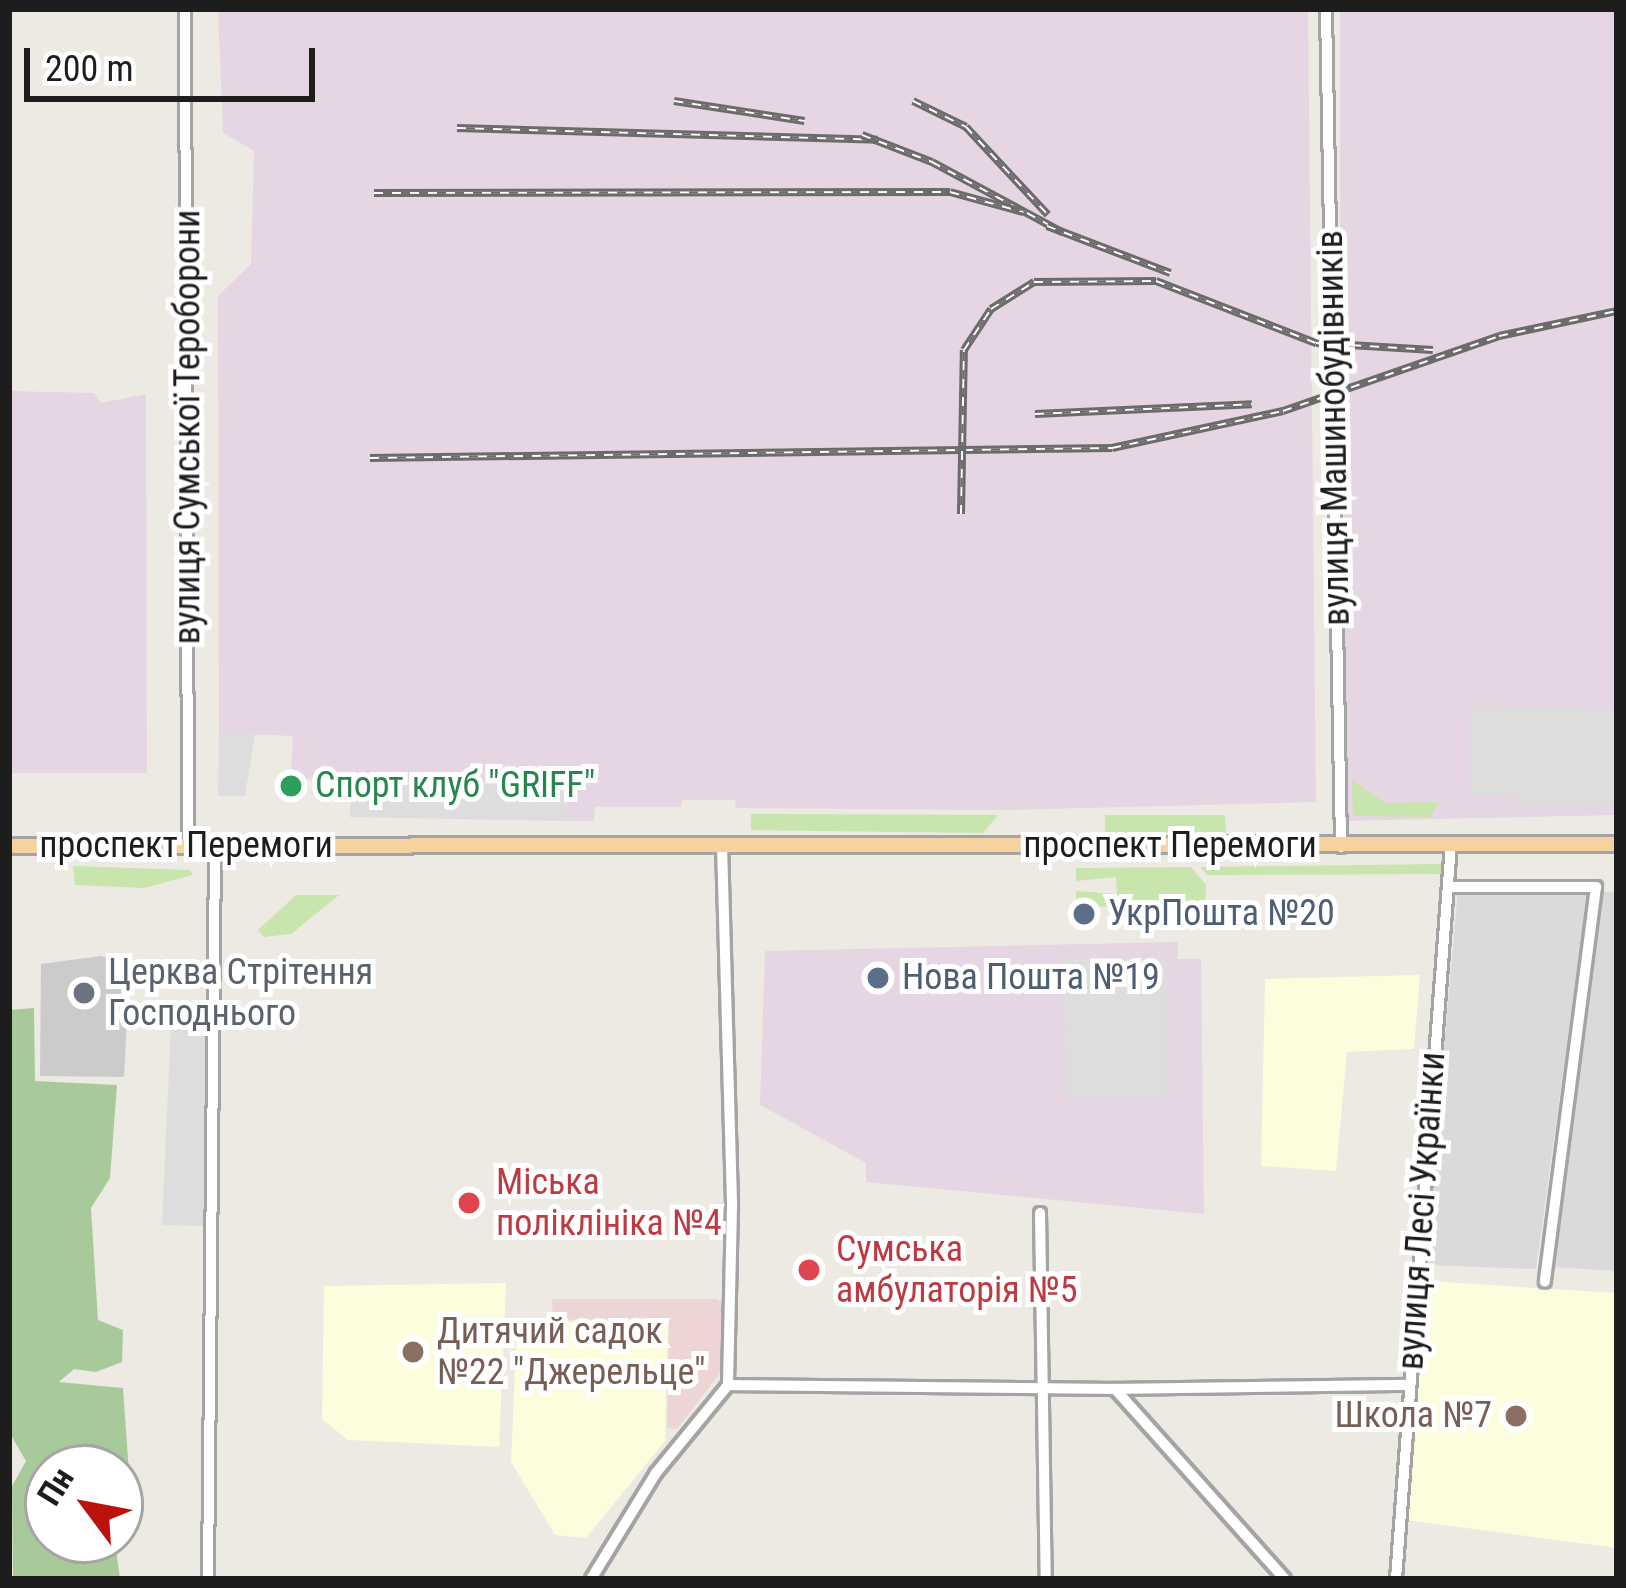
<!DOCTYPE html>
<html>
<head>
<meta charset="utf-8">
<style>
	body { margin:0 }
	#map { position:relative; width:1626px; height:1588px; overflow:hidden; background:#edeae3; font-family:"Roboto Condensed",sans-serif }
	div>[style] { position:absolute }
	[style*='--x'] { left:calc(var(--x)*1px); top:calc(var(--y)*1px); width:calc(var(--w)*1px); rotate:calc(var(--a)*1deg) }
	.residential>* { inset:0; background:#dbdada }
	.commercial>* { inset:0; background:#edd5d3 }
	.industrial>* { inset:0; background:#e6d6e3 }
	.education>* { inset:0; background:#fcfddd }
	.religious>* { inset:0; background:#cbcbcb }
	.grass>* { inset:0; background:#c7e5ac }
	.forest>* { inset:0; background:#a8ca9b }
	.parking>* { inset:0; background:#ddd }
	.roads { filter:drop-shadow(3px 0 #a4a4a4) drop-shadow(-3px 0 #a4a4a4) drop-shadow(0 3px #a4a4a4) drop-shadow(0 -3px #a4a4a4) }
	.minor>* { height:10px; margin:-5px; padding:0 5px; transform-origin:5px; border-radius:5px; background:#fff }
	.major>* { height:14px; margin:-7px; padding:0 7px; transform-origin:7px; border-radius:7px; background:#f5d2a0 }
	.rail>* { height:8px; margin-top:-4px; transform-origin:0; background:repeating-linear-gradient(90deg,#fff 0 9px,#6b6b6b 0 18px); box-sizing:border-box; border-block:3px solid #6b6b6b }
	.dots>* { width:33px; height:33px; translate:-50% -50%; box-sizing:border-box; border:6px solid #fff; border-radius:50% }
	span { translate:-50% -50%; white-space:nowrap; text-align:center; line-height:1.15; -webkit-text-stroke:10px #fff; paint-order:stroke }
	.street-label { font-size:36px; color:#1d1d1d }
	.leisure-label { font-size:36px; color:#27864d }
	.left { translate:0 -50%; text-align:left }
	.service-label { font-size:36px; color:#4e5e75 }
	.worship-label { font-size:36px; color:#5b616d }
	.health-label { font-size:36px; color:#be3a42 }
	.education-label { font-size:36px; color:#785e54 }
	.right { translate:-100% -50%; text-align:right }
	.frame { position:absolute; inset:0; border:12px solid #1d1d1d; pointer-events:none }
	.north { position:absolute; left:24px; top:1444px; width:120px; height:120px; box-sizing:border-box; background:#fff; border:3px solid #a5a5a5; border-radius:50%; rotate:302deg; font-size:33px; font-weight:700; line-height:48px; text-align:center; color:#1d1d1d }
	.north::after { content:''; display:block; margin:auto; width:42px; height:54px; background:#bd110d; clip-path:polygon(50% 0,100% 100%,50% 72%,0 100%) }
	.scale { position:absolute; left:24px; top:48px; width:291px; height:54px; box-sizing:border-box; border:6px solid #1d1d1d; border-top:0; padding-left:15px; font-size:36px; line-height:42px; white-space:nowrap; color:#1d1d1d; -webkit-text-stroke:9px #fff; paint-order:stroke }
</style>
</head>
<body>
<div id="map">
	<div class="residential">
		<i style="clip-path:polygon(1458px 890px,1588px 891px,1536px 1269px,1425px 1265px)"></i>
		<i style="clip-path:polygon(1602px 892px,1617px 892px,1617px 1271px,1552px 1267px)"></i>
	</div>
	<div class="commercial">
		<i style="clip-path:polygon(552px 1299px,717px 1299px,724px 1305px,724px 1368px,677px 1429px,667px 1428px,669px 1319px,553px 1320px)"></i>
	</div>
	<div class="industrial">
		<i style="clip-path:polygon(218px 9px,1308px 9px,1316px 802px,1005px 810px,736px 808px,735px 800px,682px 800px,681px 807px,595px 807px,594px 821px,565px 821px,565px 785px,300px 779px,291px 772px,293px 736px,219px 733px,218px 296px,251px 264px,254px 151px,223px 133px)"></i>
		<i style="clip-path:polygon(1340px 9px,1617px 9px,1617px 815px,1341px 821px)"></i>
		<i style="clip-path:polygon(9px 391px,94px 393px,101px 403px,146px 394px,147px 773px,9px 773px)"></i>
		<i style="clip-path:polygon(1178px 942px,1178px 959px,1201px 959px,1204px 1214px,866px 1182px,866px 1163px,760px 1105px,765px 951px)"></i>
	</div>
	<div class="education">
		<i style="clip-path:polygon(1420px 975px,1414px 1049px,1347px 1052px,1336px 1171px,1261px 1166px,1265px 979px)"></i>
		<i style="clip-path:polygon(1427px 1281px,1617px 1293px,1617px 1548px,1406px 1520px)"></i>
		<i style="clip-path:polygon(506px 1283px,499px 1447px,348px 1440px,322px 1419px,324px 1286px)"></i>
		<i style="clip-path:polygon(668px 1321px,665px 1441px,586px 1538px,555px 1535px,511px 1462px,517px 1322px)"></i>
	</div>
	<div class="religious">
		<i style="clip-path:polygon(101px 956px,130px 965px,124px 1077px,40px 1076px,41px 964px)"></i>
	</div>
	<div class="grass">
		<i style="clip-path:polygon(1352px 780px,1386px 803px,1439px 802px,1430px 817px,1353px 816px)"></i>
		<i style="clip-path:polygon(751px 814px,998px 815px,983px 833px,751px 830px)"></i>
		<i style="clip-path:polygon(1105px 815px,1225px 815px,1226px 832px,1105px 833px)"></i>
		<i style="clip-path:polygon(1441px 864px,1441px 874px,1207px 875px,1200px 867px)"></i>
		<i style="clip-path:polygon(73px 866px,190px 870px,193px 875px,144px 888px,75px 885px)"></i>
		<i style="clip-path:polygon(1191px 867px,1206px 885px,1205px 905px,1076px 907px,1076px 891px,1117px 894px,1116px 877px,1076px 881px,1076px 868px)"></i>
		<i style="clip-path:polygon(296px 895px,339px 895px,291px 934px,264px 937px,258px 930px)"></i>
	</div>
	<div class="forest">
		<i style="clip-path:polygon(34px 1008px,35px 1081px,117px 1085px,110px 1178px,91px 1208px,98px 1320px,123px 1330px,122px 1362px,96px 1372px,74px 1369px,59px 1382px,123px 1388px,131px 1501px,120px 1502px,120px 1468px,48px 1468px,48px 1540px,115px 1540px,120px 1579px,13px 1579px,12px 1486px,26px 1461px,9px 1432px,9px 1010px)"></i>
	</div>
	<div class="parking">
		<i style="clip-path:polygon(1469px 706px,1617px 709px,1617px 806px,1514px 804px,1513px 795px,1470px 795px)"></i>
		<i style="clip-path:polygon(219px 733px,255px 734px,245px 796px,218px 796px)"></i>
		<i style="clip-path:polygon(351px 782px,566px 785px,565px 821px,350px 817px)"></i>
		<i style="clip-path:polygon(1166px 957px,1167px 1097px,1065px 1098px,1063px 959px)"></i>
		<i style="clip-path:polygon(184px 1010px,209px 1010px,203px 1226px,162px 1225px,171px 1024px,184px 1024px)"></i>
	</div>
	<div class="roads">
		<div class="minor">
			<i style="--x:185;--y:9;--w:836;--a:89.79"></i>
			<i style="--x:1326;--y:9;--w:838;--a:88.97"></i>
			<i style="--x:722;--y:845;--w:362;--a:88.4"></i>
			<i style="--x:732;--y:1207;--w:178;--a:91.3"></i>
			<i style="--x:1448;--y:887;--w:148;--a:0"></i>
			<i style="--x:1596;--y:887;--w:398;--a:97.4"></i>
			<i style="--x:1040;--y:1213;--w:366;--a:89.1"></i>
			<i style="--x:1115;--y:1389;--w:294;--a:-0.8"></i>
			<i style="--x:208;--y:1579;--w:734;--a:-89.45"></i>
			<i style="--x:591;--y:1579;--w:124;--a:-58.5"></i>
			<i style="--x:656;--y:1473;--w:114;--a:-50.7"></i>
			<i style="--x:728;--y:1385;--w:387;--a:0.6"></i>
			<i style="--x:1115;--y:1389;--w:255;--a:48.2"></i>
			<i style="--x:1396;--y:1579;--w:737;--a:-85.72"></i>
		</div>
		<div class="major">
			<i style="--x:9;--y:846;--w:1608;--a:-0.07"></i>
		</div>
	</div>
	<div class="rail">
		<i style="--x:674;--y:101;--w:132;--a:8.7"></i>
		<i style="--x:913;--y:101;--w:59;--a:26.1"></i>
		<i style="--x:966;--y:127;--w:120;--a:47"></i>
		<i style="--x:457;--y:128;--w:421;--a:1.6"></i>
		<i style="--x:862;--y:135;--w:75;--a:21.1"></i>
		<i style="--x:932;--y:162;--w:148;--a:28.3"></i>
		<i style="--x:374;--y:193;--w:576;--a:-0.1"></i>
		<i style="--x:950;--y:192;--w:76;--a:15.3"></i>
		<i style="--x:1047;--y:226;--w:132;--a:20.9"></i>
		<i style="--x:1035;--y:414;--w:217;--a:-2.6"></i>
		<i style="--x:370;--y:458;--w:742;--a:-0.77"></i>
		<i style="--x:1112;--y:448;--w:175;--a:-12.2"></i>
		<i style="--x:1283;--y:411;--w:229;--a:-19.1"></i>
		<i style="--x:1499;--y:336;--w:121;--a:-12"></i>
		<i style="--x:961;--y:514;--w:164;--a:-89"></i>
		<i style="--x:964;--y:350;--w:49;--a:-56.6"></i>
		<i style="--x:991;--y:309;--w:51;--a:-32.1"></i>
		<i style="--x:1034;--y:282;--w:122;--a:-0.5"></i>
		<i style="--x:1156;--y:281;--w:172;--a:21.2"></i>
		<i style="--x:1316;--y:343;--w:117;--a:3.4"></i>
	</div>
	<div class="dots">
		<i style="left:291px;top:786px;background:#2e9e5b"></i>
		<i style="left:1084px;top:914px;background:#5c6f8a"></i>
		<i style="left:878px;top:978px;background:#5c6f8a"></i>
		<i style="left:84px;top:993px;background:#6b7280"></i>
		<i style="left:469px;top:1203px;background:#e0444e"></i>
		<i style="left:809px;top:1270px;background:#e0444e"></i>
		<i style="left:413px;top:1352px;background:#8d6e63"></i>
		<i style="left:1516px;top:1416px;background:#8d6e63"></i>
	</div>
	<div class="street-label">
		<span style="left:188px;top:427px;rotate:-90deg">вулиця Сумської Тероборони</span>
		<span style="left:1334px;top:428px;rotate:-91deg">вулиця Машинобудівників</span>
		<span style="left:186px;top:846px">проспект Перемоги</span>
		<span style="left:1170px;top:846px">проспект Перемоги</span>
		<span style="left:1422px;top:1211px;rotate:-86deg">вулиця Лесі Українки</span>
	</div>
	<div class="leisure-label">
		<span class="left" style="left:315px;top:786px">Спорт клуб "GRIFF"</span>
	</div>
	<div class="service-label">
		<span class="left" style="left:1108px;top:914px">УкрПошта №20</span>
		<span class="left" style="left:902px;top:978px">Нова Пошта №19</span>
	</div>
	<div class="worship-label">
		<span class="left" style="left:108px;top:993px">Церква Стрітення<br>Господнього</span>
	</div>
	<div class="health-label">
		<span class="left" style="left:496px;top:1203px">Міська<br>поліклініка №4</span>
		<span class="left" style="left:836px;top:1270px">Сумська<br>амбулаторія №5</span>
	</div>
	<div class="education-label">
		<span class="left" style="left:437px;top:1352px">Дитячий садок<br>№22 "Джерельце"</span>
		<span class="right" style="left:1492px;top:1416px">Школа №7</span>
	</div>
	<div class="frame"></div>
	<div class="north">Пн</div>
	<div class="scale">200 m</div>
</div>
</body>
</html>
